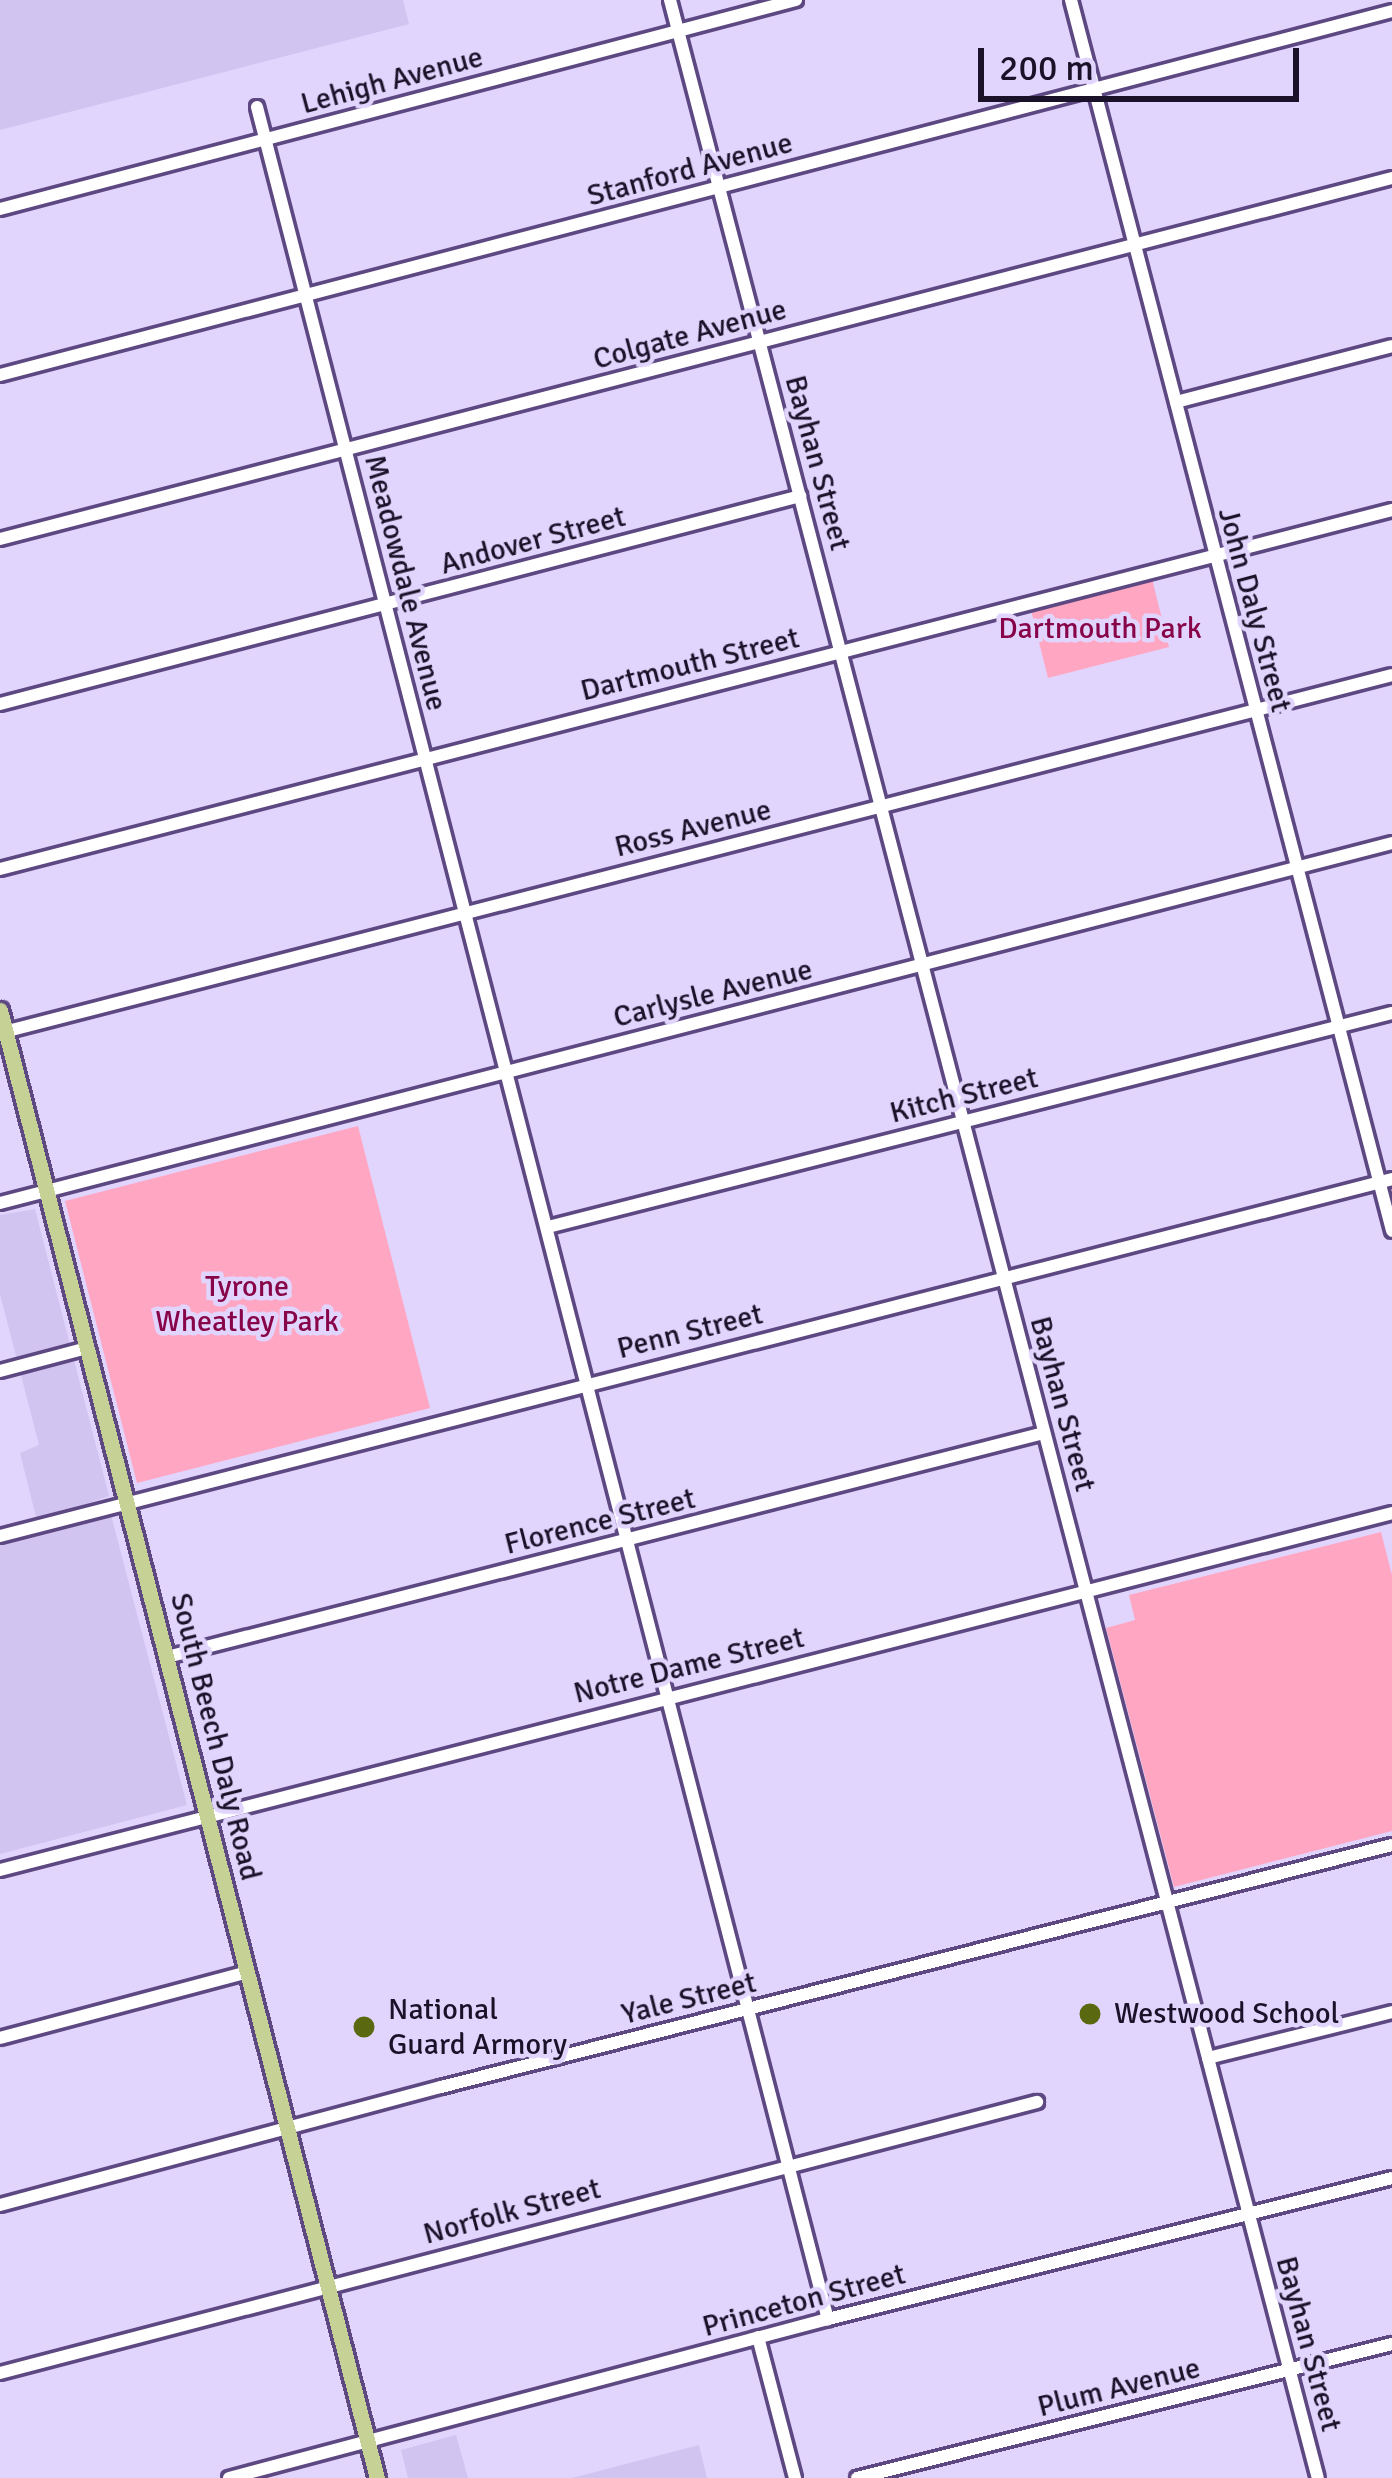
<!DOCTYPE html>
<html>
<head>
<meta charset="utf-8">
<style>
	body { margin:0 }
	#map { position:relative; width:1392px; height:2478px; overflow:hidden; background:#e1d5fe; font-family:Signika,sans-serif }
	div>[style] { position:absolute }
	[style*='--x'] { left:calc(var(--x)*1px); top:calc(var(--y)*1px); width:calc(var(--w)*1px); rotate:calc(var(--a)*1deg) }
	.built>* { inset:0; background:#d1c4f0 }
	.green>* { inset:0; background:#ffa6c3 }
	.roads { filter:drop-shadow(3px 0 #5d4882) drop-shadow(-3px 0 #5d4882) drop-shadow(0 3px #5d4882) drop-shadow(0 -3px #5d4882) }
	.minor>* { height:12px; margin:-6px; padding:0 6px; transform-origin:6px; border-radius:6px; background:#fff }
	.major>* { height:15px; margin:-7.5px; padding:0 7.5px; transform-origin:7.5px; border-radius:7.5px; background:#c5d195 }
	.dots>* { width:33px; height:33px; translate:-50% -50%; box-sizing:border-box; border:6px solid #e1d5fe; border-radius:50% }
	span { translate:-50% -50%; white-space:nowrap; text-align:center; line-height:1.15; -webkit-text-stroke:9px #e1d5fe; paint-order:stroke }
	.street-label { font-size:30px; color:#1a1229 }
	.park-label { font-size:30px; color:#880448 }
	.poi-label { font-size:30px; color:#1a1229 }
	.left { translate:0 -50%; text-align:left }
	.scale { position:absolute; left:978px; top:48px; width:321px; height:54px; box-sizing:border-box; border:6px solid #1a1229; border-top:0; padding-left:15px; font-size:36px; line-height:42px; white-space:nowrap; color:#1a1229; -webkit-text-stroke:9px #e1d5fe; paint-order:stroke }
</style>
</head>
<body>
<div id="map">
	<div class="built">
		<i style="clip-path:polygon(0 0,403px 0,409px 24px,0 130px)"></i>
		<i style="clip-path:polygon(35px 1209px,109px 1496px,37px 1521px,20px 1453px,39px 1445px,0 1294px,0 1215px)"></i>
		<i style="clip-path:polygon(111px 1515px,187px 1805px,0 1854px,0 1544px)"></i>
		<i style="clip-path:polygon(456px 2435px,468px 2478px,408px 2478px,401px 2450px)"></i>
		<i style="clip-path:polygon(699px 2445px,707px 2478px,572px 2478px)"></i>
	</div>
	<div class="green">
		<i style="clip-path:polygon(1152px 579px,1169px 647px,1048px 678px,1031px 610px)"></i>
		<i style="clip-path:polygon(358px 1126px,430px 1408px,137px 1483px,65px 1201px)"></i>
		<i style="clip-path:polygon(1381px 1532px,1392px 1575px,1392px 1831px,1174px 1887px,1106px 1628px,1135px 1620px,1129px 1595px)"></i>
	</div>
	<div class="roads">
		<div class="minor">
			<i style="--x:670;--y:0;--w:2561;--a:75.35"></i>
			<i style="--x:1071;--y:0;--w:1272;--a:75.38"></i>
			<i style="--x:257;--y:107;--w:2285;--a:75.53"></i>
			<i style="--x:0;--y:209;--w:823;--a:-14.71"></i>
			<i style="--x:0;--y:375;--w:1439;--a:-14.65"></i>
			<i style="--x:1176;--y:402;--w:223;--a:-14.5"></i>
			<i style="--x:0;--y:539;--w:1438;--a:-14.54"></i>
			<i style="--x:0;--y:704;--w:827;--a:-14.57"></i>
			<i style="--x:0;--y:869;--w:1438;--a:-14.46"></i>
			<i style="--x:0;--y:1033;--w:1437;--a:-14.42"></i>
			<i style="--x:0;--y:1203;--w:1438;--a:-14.5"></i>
			<i style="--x:548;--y:1227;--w:871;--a:-14.23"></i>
			<i style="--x:0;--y:1371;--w:90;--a:-14.8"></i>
			<i style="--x:0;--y:1536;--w:1437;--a:-14.38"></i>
			<i style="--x:167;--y:1657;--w:905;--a:-14.33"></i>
			<i style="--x:0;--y:1870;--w:1437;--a:-14.38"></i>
			<i style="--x:0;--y:2038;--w:257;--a:-14.9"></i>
			<i style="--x:1208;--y:2058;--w:190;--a:-14"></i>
			<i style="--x:0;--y:2205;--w:457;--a:-15"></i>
			<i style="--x:441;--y:2087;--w:981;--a:-14.28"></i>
			<i style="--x:758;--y:2337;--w:146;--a:75.3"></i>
			<i style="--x:0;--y:2373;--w:1072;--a:-14.65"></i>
			<i style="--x:229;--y:2478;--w:620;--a:-14.87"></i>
			<i style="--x:828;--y:2319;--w:581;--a:-14.04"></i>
			<i style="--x:857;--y:2478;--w:552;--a:-14.06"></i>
		</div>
		<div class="major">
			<i style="--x:0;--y:1010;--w:1516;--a:75.6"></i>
		</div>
	</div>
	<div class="dots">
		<i style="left:1090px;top:2014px;background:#5a6810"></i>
		<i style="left:364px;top:2027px;background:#5a6810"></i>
	</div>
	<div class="street-label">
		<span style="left:392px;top:81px;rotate:-15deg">Lehigh Avenue</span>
		<span style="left:690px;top:170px;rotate:-15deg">Stanford Avenue</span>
		<span style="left:690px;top:335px;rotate:-15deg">Colgate Avenue</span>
		<span style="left:817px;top:463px;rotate:75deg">Bayhan Street</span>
		<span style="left:533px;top:541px;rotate:-15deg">Andover Street</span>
		<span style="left:405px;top:583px;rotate:76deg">Meadowdale Avenue</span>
		<span style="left:1254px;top:610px;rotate:75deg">John Daly Street</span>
		<span style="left:690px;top:665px;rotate:-14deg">Dartmouth Street</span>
		<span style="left:693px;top:829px;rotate:-14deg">Ross Avenue</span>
		<span style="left:713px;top:994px;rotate:-14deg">Carlysle Avenue</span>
		<span style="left:964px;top:1096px;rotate:-14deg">Kitch Street</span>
		<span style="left:690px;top:1332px;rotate:-14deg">Penn Street</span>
		<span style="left:1062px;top:1404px;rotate:75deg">Bayhan Street</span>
		<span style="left:600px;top:1522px;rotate:-14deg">Florence Street</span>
		<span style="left:689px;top:1666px;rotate:-14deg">Notre Dame Street</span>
		<span style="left:215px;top:1737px;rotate:76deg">South Beech Daly Road</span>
		<span style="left:689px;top:1999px;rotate:-14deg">Yale Street</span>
		<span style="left:512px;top:2212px;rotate:-15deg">Norfolk Street</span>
		<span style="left:804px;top:2301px;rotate:-15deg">Princeton Street</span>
		<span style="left:1308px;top:2344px;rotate:75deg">Bayhan Street</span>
		<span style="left:1119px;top:2388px;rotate:-14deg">Plum Avenue</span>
	</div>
	<div class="park-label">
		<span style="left:1100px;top:629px">Dartmouth Park</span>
		<span style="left:247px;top:1304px">Tyrone<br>Wheatley Park</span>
	</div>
	<div class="poi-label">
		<span class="left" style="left:388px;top:2027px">National<br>Guard Armory</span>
		<span class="left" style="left:1114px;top:2014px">Westwood School</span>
	</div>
	<div class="scale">200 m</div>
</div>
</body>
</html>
